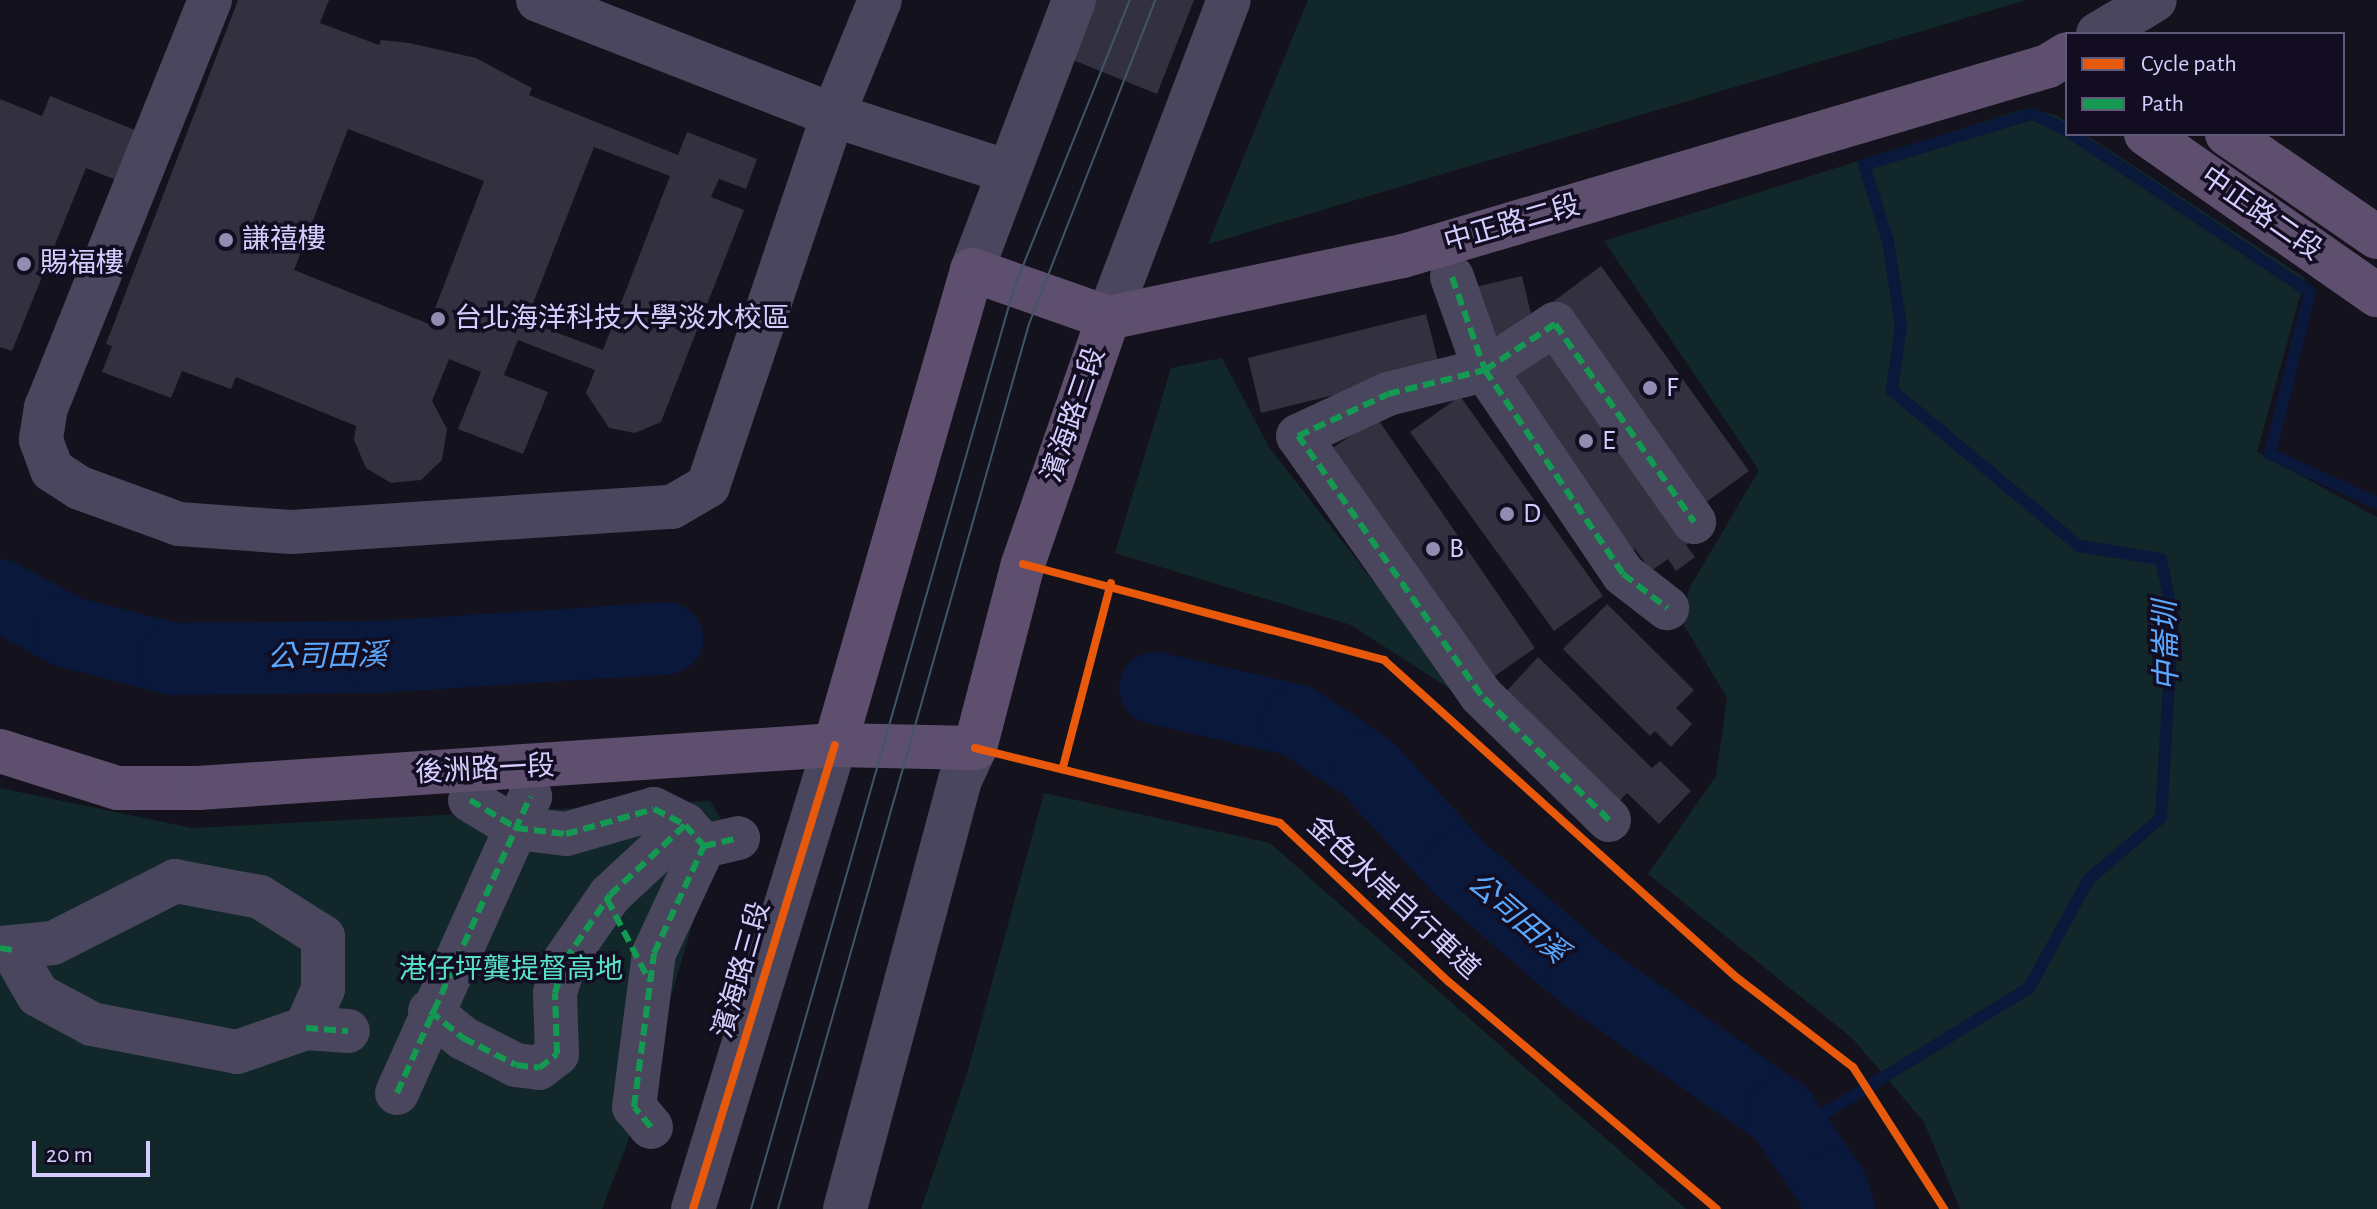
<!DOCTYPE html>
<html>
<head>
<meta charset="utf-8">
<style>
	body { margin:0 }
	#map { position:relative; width:2377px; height:1209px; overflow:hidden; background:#14121d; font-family:"Alegreya Sans","Noto Sans TC",sans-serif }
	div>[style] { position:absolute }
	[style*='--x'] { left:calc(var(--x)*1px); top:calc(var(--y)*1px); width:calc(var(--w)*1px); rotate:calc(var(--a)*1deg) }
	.green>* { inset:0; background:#112729 }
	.stream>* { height:12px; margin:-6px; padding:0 6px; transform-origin:6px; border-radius:6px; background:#0a183c }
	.river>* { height:72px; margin:-36px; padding:0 36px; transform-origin:36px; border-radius:36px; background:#0a183c }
	.building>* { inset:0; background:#33303f }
	.minor>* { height:44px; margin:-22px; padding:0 22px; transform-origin:22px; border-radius:22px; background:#49465e }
	.major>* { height:44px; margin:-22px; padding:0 22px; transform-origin:22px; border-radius:22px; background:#5e4f6f }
	.tram>* { height:2px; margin:-1px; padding:0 1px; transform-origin:1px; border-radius:1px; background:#425468 }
	.quiet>* { height:6px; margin-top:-3px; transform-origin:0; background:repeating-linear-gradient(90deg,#139951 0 12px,transparent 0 18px) }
	.cycleway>* { height:8px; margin:-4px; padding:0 4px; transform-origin:4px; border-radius:4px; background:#e8590c }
	.dots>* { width:22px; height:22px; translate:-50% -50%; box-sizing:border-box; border:4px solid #120d21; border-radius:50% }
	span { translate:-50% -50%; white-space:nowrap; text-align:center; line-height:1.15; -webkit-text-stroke:7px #120d21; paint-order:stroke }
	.street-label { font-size:28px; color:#d6cdff }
	.poi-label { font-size:28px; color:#d6cdff }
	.left { translate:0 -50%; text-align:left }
	.park-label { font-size:28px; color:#58e0c7 }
	.water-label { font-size:30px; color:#5ba8ff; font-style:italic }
	.legend { position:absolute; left:2065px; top:32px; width:280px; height:104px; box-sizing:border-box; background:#120d21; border:2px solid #605a7a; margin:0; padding:10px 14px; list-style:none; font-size:24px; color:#d6cdff }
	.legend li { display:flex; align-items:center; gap:16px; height:40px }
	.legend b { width:40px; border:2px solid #605a7a }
	.scale { position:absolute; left:32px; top:1141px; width:118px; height:36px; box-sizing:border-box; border:4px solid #d6cdff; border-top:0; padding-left:10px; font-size:24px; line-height:28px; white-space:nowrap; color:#d6cdff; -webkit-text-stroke:6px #120d21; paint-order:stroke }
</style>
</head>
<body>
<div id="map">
	<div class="green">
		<i style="clip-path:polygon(1308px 0,2026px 0,1208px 244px)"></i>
		<i style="clip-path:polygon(2024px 109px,2056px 115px,2067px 122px,2067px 134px,2085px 134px,2305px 278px,2257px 452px,2377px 517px,2377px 1209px,1960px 1209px,1924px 1122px,1852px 1038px,1648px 874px,1716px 776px,1727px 698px,1681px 620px,1690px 587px,1759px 470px,1604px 241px)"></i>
		<i style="clip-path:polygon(1222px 358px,1269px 447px,1464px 698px,1351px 625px,1115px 553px,1171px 368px)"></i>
		<i style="clip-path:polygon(0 788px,192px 828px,710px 801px,723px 822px,626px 1147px,602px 1209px,0 1209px)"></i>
		<i style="clip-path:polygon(1044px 793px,1270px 843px,1686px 1209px,921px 1209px,968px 1070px)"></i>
	</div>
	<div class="stream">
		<i style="--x:2072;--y:134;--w:286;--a:33.6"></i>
		<i style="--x:2310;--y:292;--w:167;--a:103.9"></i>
		<i style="--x:2270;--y:454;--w:118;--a:24.6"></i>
		<i style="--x:1794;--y:1132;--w:276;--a:-31.5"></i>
		<i style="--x:2029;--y:988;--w:124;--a:-61.2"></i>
		<i style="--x:2089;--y:879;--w:94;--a:-40.3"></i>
		<i style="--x:2161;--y:818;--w:201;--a:-86.6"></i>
		<i style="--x:2173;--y:617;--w:59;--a:-101.7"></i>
		<i style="--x:2161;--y:559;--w:83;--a:-171"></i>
		<i style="--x:2079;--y:546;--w:244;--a:-140.2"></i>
		<i style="--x:1892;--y:390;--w:65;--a:-82"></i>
		<i style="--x:1901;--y:326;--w:86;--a:-98.7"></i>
		<i style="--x:1888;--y:241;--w:80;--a:-107.5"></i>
		<i style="--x:1864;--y:165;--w:176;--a:-16.9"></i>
		<i style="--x:2032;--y:114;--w:38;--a:25"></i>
	</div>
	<div class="river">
		<i style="--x:0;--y:595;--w:77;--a:28.6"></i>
		<i style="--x:68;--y:632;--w:108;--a:14.4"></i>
		<i style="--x:173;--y:659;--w:204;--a:-0.6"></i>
		<i style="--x:377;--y:657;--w:291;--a:-3.7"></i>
		<i style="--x:1155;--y:688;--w:147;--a:13"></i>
		<i style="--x:1298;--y:721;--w:84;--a:33.9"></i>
		<i style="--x:1368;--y:768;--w:134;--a:47.7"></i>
		<i style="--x:1458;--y:867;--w:165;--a:40.8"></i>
		<i style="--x:1583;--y:975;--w:241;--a:34.9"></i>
		<i style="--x:1781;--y:1113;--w:90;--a:55.4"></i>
		<i style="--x:1832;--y:1187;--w:23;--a:72"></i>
	</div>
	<div class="building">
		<i style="clip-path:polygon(evenodd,238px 0,329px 0,320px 23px,379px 45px,381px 40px,409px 43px,476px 58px,532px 88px,529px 95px,678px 155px,687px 132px,757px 159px,746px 189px,719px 179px,711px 197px,744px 210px,661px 422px,635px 433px,609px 428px,586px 393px,595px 370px,518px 340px,504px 375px,548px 392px,523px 454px,458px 429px,481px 372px,449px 359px,432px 401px,447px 429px,442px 460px,421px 480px,391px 483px,366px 468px,354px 440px,356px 426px,236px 377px,231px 389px,182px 371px,171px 398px,102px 372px,112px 346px,106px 344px,238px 0,348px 129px,484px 181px,429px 324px,294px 270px,348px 129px,238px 0,594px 147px,670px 176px,603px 350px,526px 321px,594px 147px)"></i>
		<i style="clip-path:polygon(1091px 0,1194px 0,1157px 94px,1068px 58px)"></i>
		<i style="clip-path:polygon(50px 96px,140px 132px,121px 182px,86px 168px,12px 351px,0 347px,0 99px,42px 116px)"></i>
		<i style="clip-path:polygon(1601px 266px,1749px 471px,1698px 508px,1550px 304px)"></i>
		<i style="clip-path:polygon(1522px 276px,1534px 327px,1484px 340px,1471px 288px)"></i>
		<i style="clip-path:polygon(1426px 314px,1440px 369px,1261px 413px,1248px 358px)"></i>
		<i style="clip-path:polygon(1550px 335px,1695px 539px,1686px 545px,1695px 557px,1676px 571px,1668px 559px,1651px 571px,1635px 549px,1628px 554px,1499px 371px)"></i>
		<i style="clip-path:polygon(1460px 396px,1603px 596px,1554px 631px,1410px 432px)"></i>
		<i style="clip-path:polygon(1377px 418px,1535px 648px,1489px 680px,1331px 449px)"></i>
		<i style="clip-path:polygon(1607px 604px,1694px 690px,1676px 708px,1692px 724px,1671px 747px,1655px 731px,1650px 736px,1563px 649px)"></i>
		<i style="clip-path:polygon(1538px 657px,1652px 768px,1660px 761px,1691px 791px,1659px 824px,1627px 793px,1616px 805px,1503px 695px)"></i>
	</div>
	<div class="minor">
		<i style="--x:210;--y:0;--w:439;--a:111.9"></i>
		<i style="--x:46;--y:407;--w:33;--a:99"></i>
		<i style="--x:41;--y:440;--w:32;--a:70"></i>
		<i style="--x:52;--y:470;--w:33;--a:33"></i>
		<i style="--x:80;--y:488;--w:105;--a:20"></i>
		<i style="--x:179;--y:524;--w:112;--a:4.1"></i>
		<i style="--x:291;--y:532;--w:382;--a:-3.8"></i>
		<i style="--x:672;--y:507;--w:42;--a:-30.3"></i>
		<i style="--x:708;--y:486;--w:391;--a:-71.4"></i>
		<i style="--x:833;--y:115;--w:124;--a:-67.8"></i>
		<i style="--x:538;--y:0;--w:317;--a:21.3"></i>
		<i style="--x:833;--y:115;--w:184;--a:18"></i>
		<i style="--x:2098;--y:34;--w:66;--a:-30.8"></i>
		<i style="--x:972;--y:270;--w:289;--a:-69.3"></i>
		<i style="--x:1452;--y:277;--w:99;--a:70.5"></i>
		<i style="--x:1485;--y:370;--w:246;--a:55.9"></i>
		<i style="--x:1623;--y:574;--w:56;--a:37.7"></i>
		<i style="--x:1108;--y:318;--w:340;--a:-69.2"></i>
		<i style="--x:470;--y:800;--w:54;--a:31.3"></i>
		<i style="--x:516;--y:828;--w:50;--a:6.8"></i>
		<i style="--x:566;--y:834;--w:91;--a:-15.9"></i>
		<i style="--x:654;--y:809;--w:35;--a:27"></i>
		<i style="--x:1609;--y:820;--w:179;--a:-135.7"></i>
		<i style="--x:1481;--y:695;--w:317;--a:-125.2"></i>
		<i style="--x:1298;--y:436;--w:99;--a:-25"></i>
		<i style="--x:1388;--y:394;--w:100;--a:-13.9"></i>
		<i style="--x:1485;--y:370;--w:84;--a:-33.3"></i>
		<i style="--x:1555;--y:324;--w:242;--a:54.9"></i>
		<i style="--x:0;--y:948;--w:53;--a:-5.4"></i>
		<i style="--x:53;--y:943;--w:137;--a:-26.9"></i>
		<i style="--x:175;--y:881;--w:86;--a:10.7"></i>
		<i style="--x:260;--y:897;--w:75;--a:32.4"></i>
		<i style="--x:323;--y:937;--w:52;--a:90"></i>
		<i style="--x:323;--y:989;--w:43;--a:113.6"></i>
		<i style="--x:306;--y:1028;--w:73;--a:160.8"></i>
		<i style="--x:237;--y:1052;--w:148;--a:-169.1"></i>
		<i style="--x:92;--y:1024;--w:61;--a:-151.8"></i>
		<i style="--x:38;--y:995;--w:52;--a:-120"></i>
		<i style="--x:430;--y:1011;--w:43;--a:39.3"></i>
		<i style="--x:463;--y:1038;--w:59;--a:27"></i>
		<i style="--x:516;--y:1065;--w:23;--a:7"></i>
		<i style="--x:539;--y:1068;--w:23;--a:-38"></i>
		<i style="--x:557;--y:1054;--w:61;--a:-91.9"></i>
		<i style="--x:555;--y:993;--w:34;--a:-73"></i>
		<i style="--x:565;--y:960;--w:79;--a:-55.3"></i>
		<i style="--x:610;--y:895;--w:103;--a:-43"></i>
		<i style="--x:685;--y:825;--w:28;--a:48"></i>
		<i style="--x:704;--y:846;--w:35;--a:-13"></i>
		<i style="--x:306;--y:1028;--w:42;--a:4.1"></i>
		<i style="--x:397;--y:1093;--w:325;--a:-65.8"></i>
		<i style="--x:651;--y:1127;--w:26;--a:-130"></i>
		<i style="--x:634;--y:1107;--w:155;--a:-82.6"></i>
		<i style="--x:654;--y:953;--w:118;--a:-65"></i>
		<i style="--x:693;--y:1209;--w:485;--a:-73"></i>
		<i style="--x:845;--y:1209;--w:444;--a:-75"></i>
		<i style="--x:960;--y:780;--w:35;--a:-65"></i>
	</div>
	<div class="major">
		<i style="--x:2146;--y:134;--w:282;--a:34.9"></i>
		<i style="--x:2227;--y:134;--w:182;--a:34.5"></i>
		<i style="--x:835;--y:745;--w:494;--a:-73.9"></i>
		<i style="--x:972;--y:270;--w:144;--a:19.4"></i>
		<i style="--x:1108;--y:318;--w:301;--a:-11.9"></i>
		<i style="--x:1403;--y:256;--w:672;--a:-16.41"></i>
		<i style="--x:2048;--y:66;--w:22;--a:-32"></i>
		<i style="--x:0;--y:751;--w:123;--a:17.5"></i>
		<i style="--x:117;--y:788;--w:81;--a:0"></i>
		<i style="--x:198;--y:788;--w:638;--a:-3.86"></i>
		<i style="--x:835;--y:745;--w:140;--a:1.2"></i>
		<i style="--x:975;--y:748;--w:190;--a:-75.4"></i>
		<i style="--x:1023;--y:564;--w:260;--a:-70.9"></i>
	</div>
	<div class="tram">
		<i style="--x:751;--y:1209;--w:958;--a:-74.06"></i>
		<i style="--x:1014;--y:288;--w:310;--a:-68.1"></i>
		<i style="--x:778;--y:1209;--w:920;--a:-74.17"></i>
		<i style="--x:1029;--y:324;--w:348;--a:-68.7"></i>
	</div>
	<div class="quiet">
		<i style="--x:1452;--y:277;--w:99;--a:70.5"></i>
		<i style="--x:1485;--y:370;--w:246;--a:55.9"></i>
		<i style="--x:1623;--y:574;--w:56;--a:37.7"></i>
		<i style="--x:470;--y:800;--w:54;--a:31.3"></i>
		<i style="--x:516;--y:828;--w:50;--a:6.8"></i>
		<i style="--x:566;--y:834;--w:91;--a:-15.9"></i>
		<i style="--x:654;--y:809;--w:35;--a:27"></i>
		<i style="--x:1609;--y:820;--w:179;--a:-135.7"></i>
		<i style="--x:1481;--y:695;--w:317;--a:-125.2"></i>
		<i style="--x:1298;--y:436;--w:99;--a:-25"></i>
		<i style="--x:1388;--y:394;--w:100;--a:-13.9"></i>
		<i style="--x:1485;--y:370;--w:84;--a:-33.3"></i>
		<i style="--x:1555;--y:324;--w:242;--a:54.9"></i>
		<i style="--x:607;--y:899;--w:91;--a:62.6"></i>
		<i style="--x:0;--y:948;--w:12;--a:9"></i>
		<i style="--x:430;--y:1011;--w:43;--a:39.3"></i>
		<i style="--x:463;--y:1038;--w:59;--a:27"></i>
		<i style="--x:516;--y:1065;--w:23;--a:7"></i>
		<i style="--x:539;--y:1068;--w:23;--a:-38"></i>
		<i style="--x:557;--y:1054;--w:61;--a:-91.9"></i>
		<i style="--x:555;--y:993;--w:34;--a:-73"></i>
		<i style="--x:565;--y:960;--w:79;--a:-55.3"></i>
		<i style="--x:610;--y:895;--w:103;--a:-43"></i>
		<i style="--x:685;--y:825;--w:28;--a:48"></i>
		<i style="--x:704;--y:846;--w:35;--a:-13"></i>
		<i style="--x:306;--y:1028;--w:42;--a:4.1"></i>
		<i style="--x:397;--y:1093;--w:325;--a:-65.8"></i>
		<i style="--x:651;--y:1127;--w:26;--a:-130"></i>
		<i style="--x:634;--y:1107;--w:155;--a:-82.6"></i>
		<i style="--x:654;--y:953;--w:118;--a:-65"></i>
	</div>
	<div class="cycleway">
		<i style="--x:1023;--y:564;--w:374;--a:14.9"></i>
		<i style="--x:1384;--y:660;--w:474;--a:42"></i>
		<i style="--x:1736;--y:977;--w:148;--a:37.6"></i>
		<i style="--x:1853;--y:1067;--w:169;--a:57.3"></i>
		<i style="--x:975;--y:748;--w:314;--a:13.8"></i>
		<i style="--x:1280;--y:823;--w:232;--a:43.3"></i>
		<i style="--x:1449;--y:982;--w:351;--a:40.3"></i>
		<i style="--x:1063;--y:767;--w:190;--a:-75.4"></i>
		<i style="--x:693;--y:1209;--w:485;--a:-73"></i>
	</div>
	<div class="dots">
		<i style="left:226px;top:240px;background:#928cb0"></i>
		<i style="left:24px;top:264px;background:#928cb0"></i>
		<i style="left:438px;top:319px;background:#928cb0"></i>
		<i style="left:1650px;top:388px;background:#928cb0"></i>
		<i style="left:1586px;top:441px;background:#928cb0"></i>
		<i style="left:1507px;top:514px;background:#928cb0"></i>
		<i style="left:1433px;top:549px;background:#928cb0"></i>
	</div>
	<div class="street-label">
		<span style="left:2261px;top:214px;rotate:35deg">中正路二段</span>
		<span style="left:1512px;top:224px;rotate:-16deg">中正路二段</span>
		<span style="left:1074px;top:415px;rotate:-71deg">濱海路三段</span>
		<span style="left:485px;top:770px;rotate:-3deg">後洲路一段</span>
		<span style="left:1393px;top:898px;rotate:43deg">金色水岸自行車道</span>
		<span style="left:742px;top:970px;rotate:-74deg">濱海路三段</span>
	</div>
	<div class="poi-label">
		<span class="left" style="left:242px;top:240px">謙禧樓</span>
		<span class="left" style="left:40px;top:264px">賜福樓</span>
		<span class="left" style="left:454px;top:319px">台北海洋科技大學淡水校區</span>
		<span class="left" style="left:1666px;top:388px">F</span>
		<span class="left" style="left:1602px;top:441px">E</span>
		<span class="left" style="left:1523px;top:514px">D</span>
		<span class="left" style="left:1449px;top:549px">B</span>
	</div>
	<div class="park-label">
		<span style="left:511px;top:970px">港仔坪龔提督高地</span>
	</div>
	<div class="water-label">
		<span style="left:2167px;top:646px;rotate:-91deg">中崙圳</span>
		<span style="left:327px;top:657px;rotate:-1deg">公司田溪</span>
		<span style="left:1517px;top:918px;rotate:41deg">公司田溪</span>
	</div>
	<ul class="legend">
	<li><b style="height:10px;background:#e8590c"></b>Cycle path</li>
	<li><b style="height:10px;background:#139951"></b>Path</li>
	</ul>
	<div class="scale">20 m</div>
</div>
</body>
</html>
